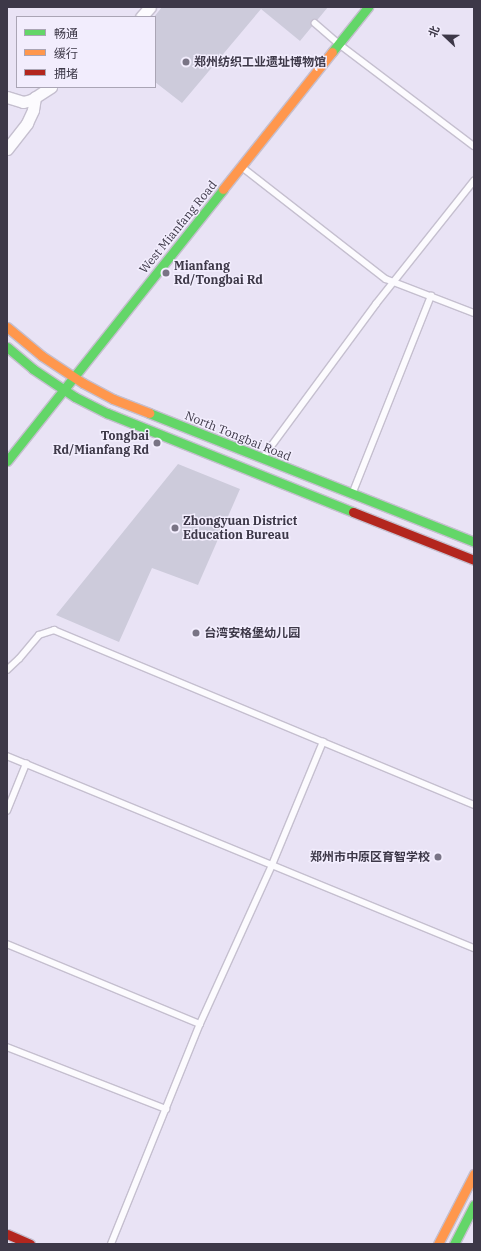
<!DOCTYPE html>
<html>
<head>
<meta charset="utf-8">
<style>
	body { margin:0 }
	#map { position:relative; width:481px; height:1251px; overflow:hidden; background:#e9e3f5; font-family:"IBM Plex Serif","Noto Sans SC",serif }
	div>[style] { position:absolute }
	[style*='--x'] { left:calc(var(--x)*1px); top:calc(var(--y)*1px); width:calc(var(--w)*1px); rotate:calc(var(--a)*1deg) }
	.building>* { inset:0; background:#cdcbdb }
	.roads { filter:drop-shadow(1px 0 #c5bfcf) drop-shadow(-1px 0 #c5bfcf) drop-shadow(0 1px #c5bfcf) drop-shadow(0 -1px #c5bfcf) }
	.lane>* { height:5.5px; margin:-2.75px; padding:0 2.75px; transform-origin:2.75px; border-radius:2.75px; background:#fcfbfe }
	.street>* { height:11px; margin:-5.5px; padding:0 5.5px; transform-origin:5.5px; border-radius:5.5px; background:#fcfbfe }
	.fast>* { height:9px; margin:-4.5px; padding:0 4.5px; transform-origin:4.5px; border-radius:4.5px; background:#63d668 }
	.slow>* { height:9px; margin:-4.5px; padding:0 4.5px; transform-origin:4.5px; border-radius:4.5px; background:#ff974d }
	.jam>* { height:9px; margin:-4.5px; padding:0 4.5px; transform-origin:4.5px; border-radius:4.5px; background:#b3261e }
	.dots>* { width:11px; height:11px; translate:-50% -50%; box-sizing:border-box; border:2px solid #f2edfd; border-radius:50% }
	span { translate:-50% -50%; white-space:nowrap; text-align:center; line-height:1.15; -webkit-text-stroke:3px #f2edfd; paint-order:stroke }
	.poi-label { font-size:12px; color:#3d3848; font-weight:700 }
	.left { translate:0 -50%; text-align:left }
	.right { translate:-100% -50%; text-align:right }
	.street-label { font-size:12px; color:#3d3848 }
	.frame { position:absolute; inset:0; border:8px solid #3d3848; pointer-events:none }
	.legend { position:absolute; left:16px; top:16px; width:140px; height:72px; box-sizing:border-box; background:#f2edfd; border:1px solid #aaa5b5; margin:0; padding:5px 7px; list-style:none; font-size:12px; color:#3d3848 }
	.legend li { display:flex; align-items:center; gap:8px; height:20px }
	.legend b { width:20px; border:1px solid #aaa5b5 }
	.north { position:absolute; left:425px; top:16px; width:40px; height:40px; -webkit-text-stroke:3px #f2edfd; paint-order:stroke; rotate:292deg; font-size:11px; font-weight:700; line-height:16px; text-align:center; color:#3d3848 }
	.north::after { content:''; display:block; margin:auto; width:14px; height:18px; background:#3d3848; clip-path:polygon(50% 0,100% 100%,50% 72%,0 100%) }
</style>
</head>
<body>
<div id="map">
	<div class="building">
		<i style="clip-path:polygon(162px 7px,328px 7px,300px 41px,261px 9px,182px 103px,155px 82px,154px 17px)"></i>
		<i style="clip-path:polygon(178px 464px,240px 489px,198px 585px,152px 568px,119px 642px,56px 615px)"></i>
	</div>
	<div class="roads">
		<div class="lane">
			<i style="--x:315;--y:23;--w:32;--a:41"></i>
			<i style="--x:339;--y:44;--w:169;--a:37.1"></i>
			<i style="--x:242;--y:167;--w:182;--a:37.9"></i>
			<i style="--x:386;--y:279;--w:94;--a:21.1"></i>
			<i style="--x:264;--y:456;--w:189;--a:-53.6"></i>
			<i style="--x:376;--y:304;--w:157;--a:-51.5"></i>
			<i style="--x:353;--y:492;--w:211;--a:-68.3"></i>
			<i style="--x:7;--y:670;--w:16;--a:-43"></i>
			<i style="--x:19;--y:659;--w:31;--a:-50"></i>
			<i style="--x:39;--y:635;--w:16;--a:-18"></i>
			<i style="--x:54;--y:630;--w:455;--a:22.6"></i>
			<i style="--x:7;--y:756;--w:505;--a:22.35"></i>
			<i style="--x:7;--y:811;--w:51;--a:-68"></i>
			<i style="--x:7;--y:944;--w:209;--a:22.5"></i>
			<i style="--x:7;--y:1047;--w:171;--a:21.3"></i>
			<i style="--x:111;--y:1244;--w:237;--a:-68"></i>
			<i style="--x:200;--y:1024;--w:175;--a:-65.6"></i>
			<i style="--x:272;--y:865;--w:133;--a:-67.5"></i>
		</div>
		<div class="street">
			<i style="--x:141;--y:17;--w:13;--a:-48"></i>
			<i style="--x:7;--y:97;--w:17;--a:17"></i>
			<i style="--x:23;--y:102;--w:8;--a:-14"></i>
			<i style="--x:31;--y:100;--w:24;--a:-33"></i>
			<i style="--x:7;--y:149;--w:33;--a:-52"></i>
			<i style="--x:27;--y:123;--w:14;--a:-65"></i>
			<i style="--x:33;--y:110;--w:13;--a:-81"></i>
		</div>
		<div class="fast">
			<i style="--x:332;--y:52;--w:58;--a:-51.3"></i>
			<i style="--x:7;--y:347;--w:34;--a:40"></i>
			<i style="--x:33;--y:369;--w:50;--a:33.7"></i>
			<i style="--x:75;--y:397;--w:36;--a:27"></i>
			<i style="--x:107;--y:413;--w:265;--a:21.9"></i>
			<i style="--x:149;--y:413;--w:350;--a:21.6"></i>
			<i style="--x:7;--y:461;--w:347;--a:-51.5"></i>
			<i style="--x:454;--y:1244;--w:44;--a:-62.9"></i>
		</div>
		<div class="slow">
			<i style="--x:223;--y:189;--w:175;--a:-51.5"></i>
			<i style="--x:7;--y:327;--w:45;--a:39.6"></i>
			<i style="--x:42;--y:356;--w:49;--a:33.4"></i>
			<i style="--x:83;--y:383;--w:34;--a:28"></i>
			<i style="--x:113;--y:399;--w:39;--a:21"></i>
			<i style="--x:438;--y:1244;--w:79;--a:-62.8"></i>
		</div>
		<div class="jam">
			<i style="--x:353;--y:512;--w:130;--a:21.6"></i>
			<i style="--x:7;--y:1234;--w:25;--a:23"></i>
		</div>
	</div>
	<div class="dots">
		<i style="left:186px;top:62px;background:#797485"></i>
		<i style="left:166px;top:273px;background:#797485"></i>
		<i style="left:157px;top:443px;background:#797485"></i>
		<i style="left:175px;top:528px;background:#797485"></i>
		<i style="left:196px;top:633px;background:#797485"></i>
		<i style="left:438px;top:857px;background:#797485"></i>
	</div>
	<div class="poi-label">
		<span class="left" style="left:194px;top:62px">郑州纺织工业遗址博物馆</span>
		<span class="left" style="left:174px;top:273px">Mianfang<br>Rd/Tongbai Rd</span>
		<span class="right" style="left:149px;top:443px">Tongbai<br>Rd/Mianfang Rd</span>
		<span class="left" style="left:183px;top:528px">Zhongyuan District<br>Education Bureau</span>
		<span class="left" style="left:204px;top:633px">台湾安格堡幼儿园</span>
		<span class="right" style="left:430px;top:857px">郑州市中原区育智学校</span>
	</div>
	<div class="street-label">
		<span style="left:178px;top:227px;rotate:-51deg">West Mianfang Road</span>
		<span style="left:238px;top:436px;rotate:22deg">North Tongbai Road</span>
	</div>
	<div class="frame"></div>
	<ul class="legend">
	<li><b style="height:5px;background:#63d668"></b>畅通</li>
	<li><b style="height:5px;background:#ff974d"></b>缓行</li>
	<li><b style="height:5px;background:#b3261e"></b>拥堵</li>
	</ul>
	<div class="north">北</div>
</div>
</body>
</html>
